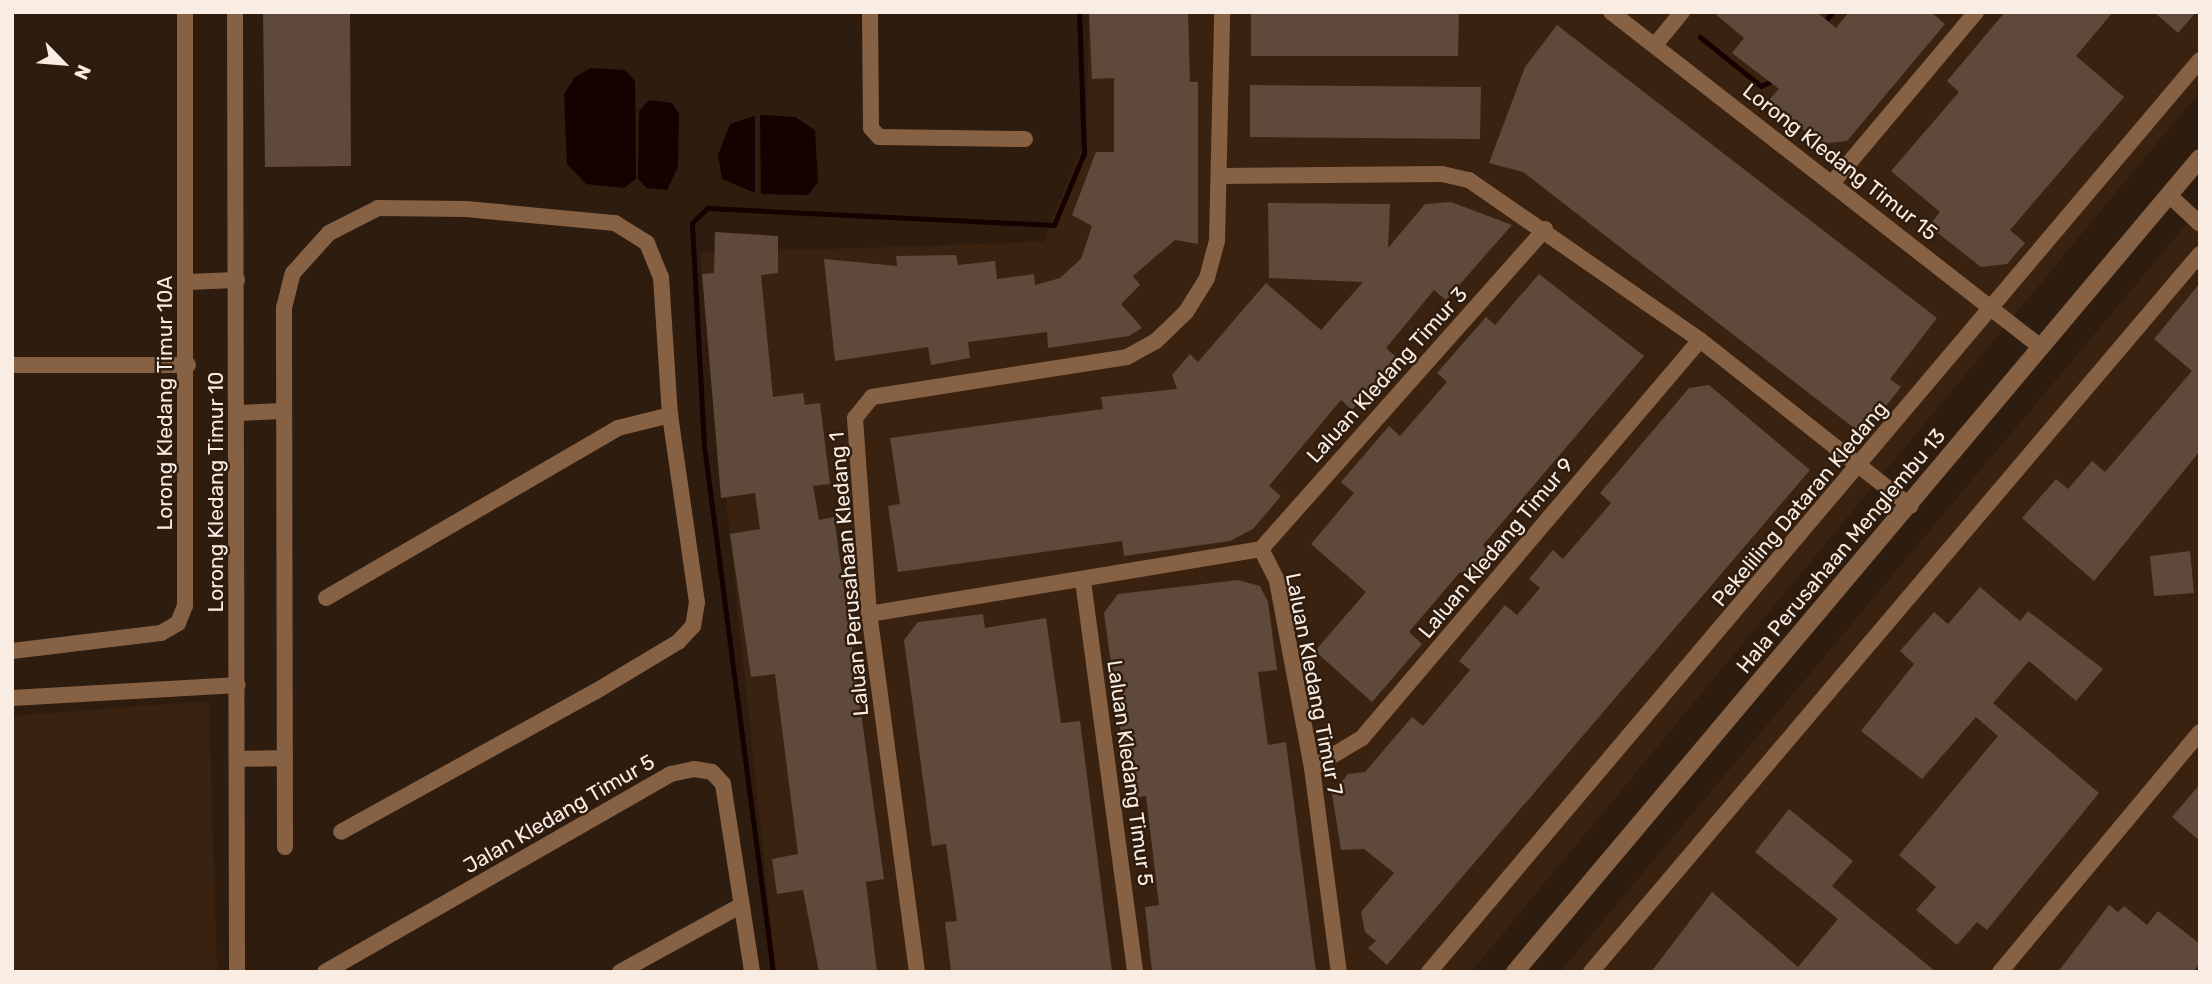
<!DOCTYPE html>
<html>
<head>
<meta charset="utf-8">
<style>
	body { margin:0 }
	#map { position:relative; width:2212px; height:984px; overflow:hidden; background:#2e1c0e; font-family:Rubik,sans-serif }
	div>[style] { position:absolute }
	[style*='--x'] { left:calc(var(--x)*1px); top:calc(var(--y)*1px); width:calc(var(--w)*1px); rotate:calc(var(--a)*1deg) }
	.built>* { inset:0; background:#3a2210 }
	.water>* { inset:0; background:#150200 }
	.stream>* { height:5px; margin:-2.5px; padding:0 2.5px; transform-origin:2.5px; border-radius:2.5px; background:#150200 }
	.building>* { inset:0; background:#5e493b }
	.minor>* { height:16px; margin:-8px; padding:0 8px; transform-origin:8px; border-radius:8px; background:#876144 }
	.tertiary>* { height:18px; margin:-9px; padding:0 9px; transform-origin:9px; border-radius:9px; background:#876144 }
	span { translate:-50% -50%; white-space:nowrap; text-align:center; line-height:1.15; -webkit-text-stroke:5px #2e1c0e; paint-order:stroke }
	.street-label { font-size:21px; color:#f9ece3 }
	.frame { position:absolute; inset:0; border:14px solid #f9ece3; pointer-events:none }
	.north { position:absolute; left:28px; top:28px; width:70px; height:70px; -webkit-text-stroke:5px #2e1c0e; paint-order:stroke; rotate:115deg; font-size:19px; font-weight:700; line-height:28px; text-align:center; color:#f9ece3 }
	.north::after { content:''; display:block; margin:auto; width:24px; height:32px; background:#f9ece3; clip-path:polygon(50% 0,100% 100%,50% 72%,0 100%) }
</style>
</head>
<body>
<div id="map">
	<div class="built">
		<i style="clip-path:polygon(1089px 12px,2200px 12px,2200px 91px,1471px 972px,776px 972px,700px 253px,1043px 242px,1086px 138px)"></i>
		<i style="clip-path:polygon(2200px 208px,2200px 972px,1560px 972px)"></i>
		<i style="clip-path:polygon(209px 701px,217px 972px,12px 972px,12px 716px)"></i>
	</div>
	<div class="water">
		<i style="clip-path:polygon(591px 68px,625px 70px,635px 81px,636px 179px,624px 188px,586px 184px,567px 164px,564px 94px,575px 77px)"></i>
		<i style="clip-path:polygon(649px 100px,672px 103px,679px 114px,678px 167px,667px 190px,647px 188px,638px 179px,639px 111px)"></i>
		<i style="clip-path:polygon(760px 115px,795px 117px,815px 130px,818px 182px,808px 195px,761px 194px)"></i>
		<i style="clip-path:polygon(755px 116px,755px 193px,722px 179px,718px 155px,730px 124px)"></i>
	</div>
	<div class="stream">
		<i style="--x:1823;--y:23;--w:15;--a:-48"></i>
		<i style="--x:1700;--y:37;--w:78;--a:38.8"></i>
		<i style="--x:1761;--y:86;--w:17;--a:-25"></i>
		<i style="--x:773;--y:972;--w:531;--a:-97.47"></i>
		<i style="--x:704;--y:446;--w:223;--a:-93.1"></i>
		<i style="--x:692;--y:223;--w:21;--a:-45"></i>
		<i style="--x:707;--y:208;--w:347;--a:2.8"></i>
		<i style="--x:1054;--y:225;--w:78;--a:-67.4"></i>
		<i style="--x:1084;--y:153;--w:141;--a:-92"></i>
	</div>
	<div class="building">
		<i style="clip-path:polygon(263px 12px,350px 12px,351px 166px,265px 167px)"></i>
		<i style="clip-path:polygon(1089px 12px,1188px 12px,1190px 82px,1198px 82px,1198px 244px,1175px 240px,1133px 276px,1140px 285px,1121px 304px,1142px 328px,1129px 336px,1048px 348px,1047px 332px,968px 342px,970px 358px,931px 365px,928px 347px,835px 361px,824px 259px,897px 266px,896px 256px,956px 255px,958px 265px,995px 261px,997px 279px,1034px 274px,1035px 285px,1060px 278px,1081px 259px,1092px 226px,1072px 215px,1096px 152px,1114px 152px,1114px 78px,1092px 79px)"></i>
		<i style="clip-path:polygon(1251px 12px,1459px 12px,1458px 56px,1251px 56px)"></i>
		<i style="clip-path:polygon(1713px 12px,1817px 12px,1836px 28px,1849px 12px,1931px 12px,1945px 24px,1847px 141px,1820px 144px,1769px 100px,1779px 89px,1732px 53px,1744px 38px)"></i>
		<i style="clip-path:polygon(2005px 12px,2113px 12px,2076px 56px,2124px 97px,2010px 230px,2025px 243px,2007px 264px,1981px 267px,1929px 226px,1940px 212px,1891px 171px,1959px 92px,1947px 81px)"></i>
		<i style="clip-path:polygon(2154px 12px,2196px 12px,2178px 33px)"></i>
		<i style="clip-path:polygon(1557px 25px,1937px 318px,1890px 379px,1901px 387px,1863px 435px,1523px 172px,1489px 163px,1525px 67px)"></i>
		<i style="clip-path:polygon(1250px 85px,1481px 87px,1480px 139px,1250px 137px)"></i>
		<i style="clip-path:polygon(1451px 202px,1512px 225px,1446px 300px,1434px 290px,1386px 348px,1397px 358px,1352px 410px,1341px 400px,1269px 486px,1281px 496px,1253px 529px,1230px 541px,1124px 556px,1122px 541px,898px 572px,888px 506px,900px 504px,890px 438px,1103px 409px,1101px 397px,1177px 389px,1172px 375px,1190px 354px,1198px 362px,1266px 283px,1321px 330px,1363px 282px,1269px 278px,1268px 203px,1390px 204px,1388px 248px,1425px 204px)"></i>
		<i style="clip-path:polygon(715px 232px,778px 236px,778px 273px,761px 275px,773px 397px,803px 393px,805px 405px,820px 403px,830px 484px,813px 486px,819px 520px,834px 517px,884px 879px,866px 882px,877px 972px,819px 972px,803px 890px,777px 894px,772px 859px,798px 854px,775px 674px,751px 677px,730px 534px,760px 529px,755px 493px,721px 498px,702px 274px,714px 273px)"></i>
		<i style="clip-path:polygon(1539px 274px,1644px 356px,1483px 545px,1495px 556px,1472px 583px,1460px 572px,1409px 632px,1422px 644px,1372px 702px,1315px 651px,1366px 592px,1311px 544px,1354px 493px,1341px 482px,1389px 426px,1400px 436px,1447px 382px,1437px 373px,1486px 317px,1495px 325px)"></i>
		<i style="clip-path:polygon(2200px 283px,2200px 451px,2094px 581px,2022px 518px,2056px 479px,2068px 489px,2092px 461px,2105px 472px,2192px 371px,2154px 339px)"></i>
		<i style="clip-path:polygon(1709px 385px,1810px 470px,1387px 965px,1368px 948px,1376px 941px,1365px 932px,1361px 912px,1394px 873px,1364px 849px,1341px 850px,1332px 794px,1348px 774px,1365px 772px,1412px 717px,1423px 726px,1470px 670px,1459px 661px,1505px 605px,1517px 615px,1540px 588px,1529px 579px,1553px 550px,1563px 559px,1611px 503px,1600px 493px,1689px 388px)"></i>
		<i style="clip-path:polygon(2190px 551px,2194px 593px,2154px 596px,2150px 556px)"></i>
		<i style="clip-path:polygon(1238px 580px,1260px 586px,1268px 602px,1277px 670px,1258px 672px,1268px 745px,1286px 742px,1316px 972px,1152px 972px,1145px 907px,1159px 905px,1146px 796px,1130px 799px,1104px 613px,1118px 594px)"></i>
		<i style="clip-path:polygon(1980px 587px,2020px 621px,2028px 611px,2103px 669px,2076px 701px,2029px 661px,1993px 703px,2099px 793px,1987px 930px,1977px 922px,1957px 945px,1916px 910px,1936px 887px,1899px 855px,1998px 736px,1976px 717px,1922px 779px,1861px 731px,1914px 664px,1900px 651px,1934px 612px,1948px 624px)"></i>
		<i style="clip-path:polygon(983px 614px,985px 628px,1046px 618px,1061px 723px,1080px 721px,1112px 972px,951px 972px,945px 922px,957px 921px,946px 844px,932px 846px,904px 640px,918px 622px)"></i>
		<i style="clip-path:polygon(2200px 784px,2200px 841px,2172px 817px)"></i>
		<i style="clip-path:polygon(1789px 809px,1853px 861px,1832px 886px,1936px 972px,1651px 972px,1712px 892px,1798px 967px,1838px 919px,1755px 852px)"></i>
		<i style="clip-path:polygon(2109px 905px,2118px 912px,2124px 906px,2147px 925px,2158px 911px,2200px 944px,2200px 963px,2193px 972px,2058px 972px)"></i>
	</div>
	<div class="minor">
		<i style="--x:235;--y:12;--w:960;--a:89.88"></i>
		<i style="--x:870;--y:12;--w:116;--a:89.5"></i>
		<i style="--x:871;--y:128;--w:12;--a:48"></i>
		<i style="--x:879;--y:137;--w:146;--a:0.8"></i>
		<i style="--x:1611;--y:12;--w:546;--a:37.94"></i>
		<i style="--x:1655;--y:45;--w:43;--a:-50.7"></i>
		<i style="--x:1219;--y:176;--w:223;--a:-0.5"></i>
		<i style="--x:1442;--y:174;--w:28;--a:13"></i>
		<i style="--x:1469;--y:180;--w:281;--a:34.7"></i>
		<i style="--x:1700;--y:340;--w:268;--a:38.3"></i>
		<i style="--x:1833;--y:182;--w:222;--a:-49.9"></i>
		<i style="--x:2169;--y:195;--w:42;--a:43.1"></i>
		<i style="--x:187;--y:282;--w:50;--a:-2.3"></i>
		<i style="--x:12;--y:365;--w:176;--a:0"></i>
		<i style="--x:237;--y:413;--w:47;--a:-2.4"></i>
		<i style="--x:1261;--y:549;--w:428;--a:-48.4"></i>
		<i style="--x:1083;--y:581;--w:394;--a:82.4"></i>
		<i style="--x:326;--y:598;--w:338;--a:-30.2"></i>
		<i style="--x:618;--y:428;--w:54;--a:-14"></i>
		<i style="--x:869;--y:614;--w:397;--a:-9.4"></i>
		<i style="--x:1261;--y:549;--w:36;--a:63"></i>
		<i style="--x:1277;--y:581;--w:190;--a:79.4"></i>
		<i style="--x:1312;--y:768;--w:206;--a:82.5"></i>
		<i style="--x:12;--y:651;--w:150;--a:-6.9"></i>
		<i style="--x:161;--y:633;--w:20;--a:-30"></i>
		<i style="--x:178;--y:623;--w:18;--a:-68"></i>
		<i style="--x:185;--y:606;--w:594;--a:-90"></i>
		<i style="--x:12;--y:698;--w:226;--a:-3.3"></i>
		<i style="--x:238;--y:759;--w:47;--a:-1.2"></i>
		<i style="--x:1312;--y:768;--w:58;--a:-31"></i>
		<i style="--x:1362;--y:738;--w:522;--a:-49.66"></i>
		<i style="--x:285;--y:847;--w:539;--a:-90.11"></i>
		<i style="--x:284;--y:308;--w:36;--a:-76"></i>
		<i style="--x:293;--y:273;--w:54;--a:-48"></i>
		<i style="--x:329;--y:233;--w:55;--a:-27"></i>
		<i style="--x:378;--y:208;--w:88;--a:0.7"></i>
		<i style="--x:466;--y:209;--w:150;--a:5.4"></i>
		<i style="--x:615;--y:223;--w:38;--a:32"></i>
		<i style="--x:647;--y:243;--w:37;--a:68"></i>
		<i style="--x:661;--y:277;--w:138;--a:86.3"></i>
		<i style="--x:670;--y:415;--w:189;--a:81.8"></i>
		<i style="--x:697;--y:602;--w:24;--a:99"></i>
		<i style="--x:693;--y:626;--w:22;--a:133"></i>
		<i style="--x:678;--y:642;--w:96;--a:149.1"></i>
		<i style="--x:596;--y:691;--w:291;--a:151.1"></i>
		<i style="--x:325;--y:972;--w:399;--a:-29.8"></i>
		<i style="--x:671;--y:774;--w:24;--a:-12"></i>
		<i style="--x:694;--y:769;--w:18;--a:9"></i>
		<i style="--x:712;--y:772;--w:16;--a:47"></i>
		<i style="--x:723;--y:784;--w:190;--a:81.2"></i>
		<i style="--x:620;--y:972;--w:139;--a:-28.8"></i>
		<i style="--x:917;--y:972;--w:361;--a:-97.6"></i>
		<i style="--x:869;--y:614;--w:196;--a:-94.1"></i>
		<i style="--x:855;--y:418;--w:27;--a:-51"></i>
		<i style="--x:872;--y:397;--w:258;--a:-8.9"></i>
		<i style="--x:1127;--y:357;--w:33;--a:-29"></i>
		<i style="--x:1156;--y:341;--w:42;--a:-44"></i>
		<i style="--x:1186;--y:312;--w:40;--a:-58"></i>
		<i style="--x:1207;--y:278;--w:38;--a:-75"></i>
		<i style="--x:1217;--y:241;--w:229;--a:-88.7"></i>
		<i style="--x:1429;--y:972;--w:1194;--a:-49.79"></i>
		<i style="--x:1591;--y:972;--w:941;--a:-49.7"></i>
		<i style="--x:2000;--y:972;--w:312;--a:-50.2"></i>
	</div>
	<div class="tertiary">
		<i style="--x:1515;--y:972;--w:1064;--a:-49.92"></i>
	</div>
	<div class="street-label">
		<span style="left:1840px;top:162px;rotate:38deg">Lorong Kledang Timur 15</span>
		<span style="left:1387px;top:375px;rotate:-48deg">Laluan Kledang Timur 3</span>
		<span style="left:165px;top:403px;rotate:-90deg">Lorong Kledang Timur 10A</span>
		<span style="left:216px;top:492px;rotate:-90deg">Lorong Kledang Timur 10</span>
		<span style="left:1800px;top:504px;rotate:-50deg">Pekeliling Dataran Kledang</span>
		<span style="left:1496px;top:548px;rotate:-50deg">Laluan Kledang Timur 9</span>
		<span style="left:1841px;top:551px;rotate:-50deg">Hala Perusahaan Menglembu 13</span>
		<span style="left:849px;top:574px;rotate:-95deg">Laluan Perusahaan Kledang 1</span>
		<span style="left:1314px;top:684px;rotate:79deg">Laluan Kledang Timur 7</span>
		<span style="left:1130px;top:773px;rotate:82deg">Laluan Kledang Timur 5</span>
		<span style="left:559px;top:814px;rotate:-30deg">Jalan Kledang Timur 5</span>
	</div>
	<div class="frame"></div>
	<div class="north">N</div>
</div>
</body>
</html>
